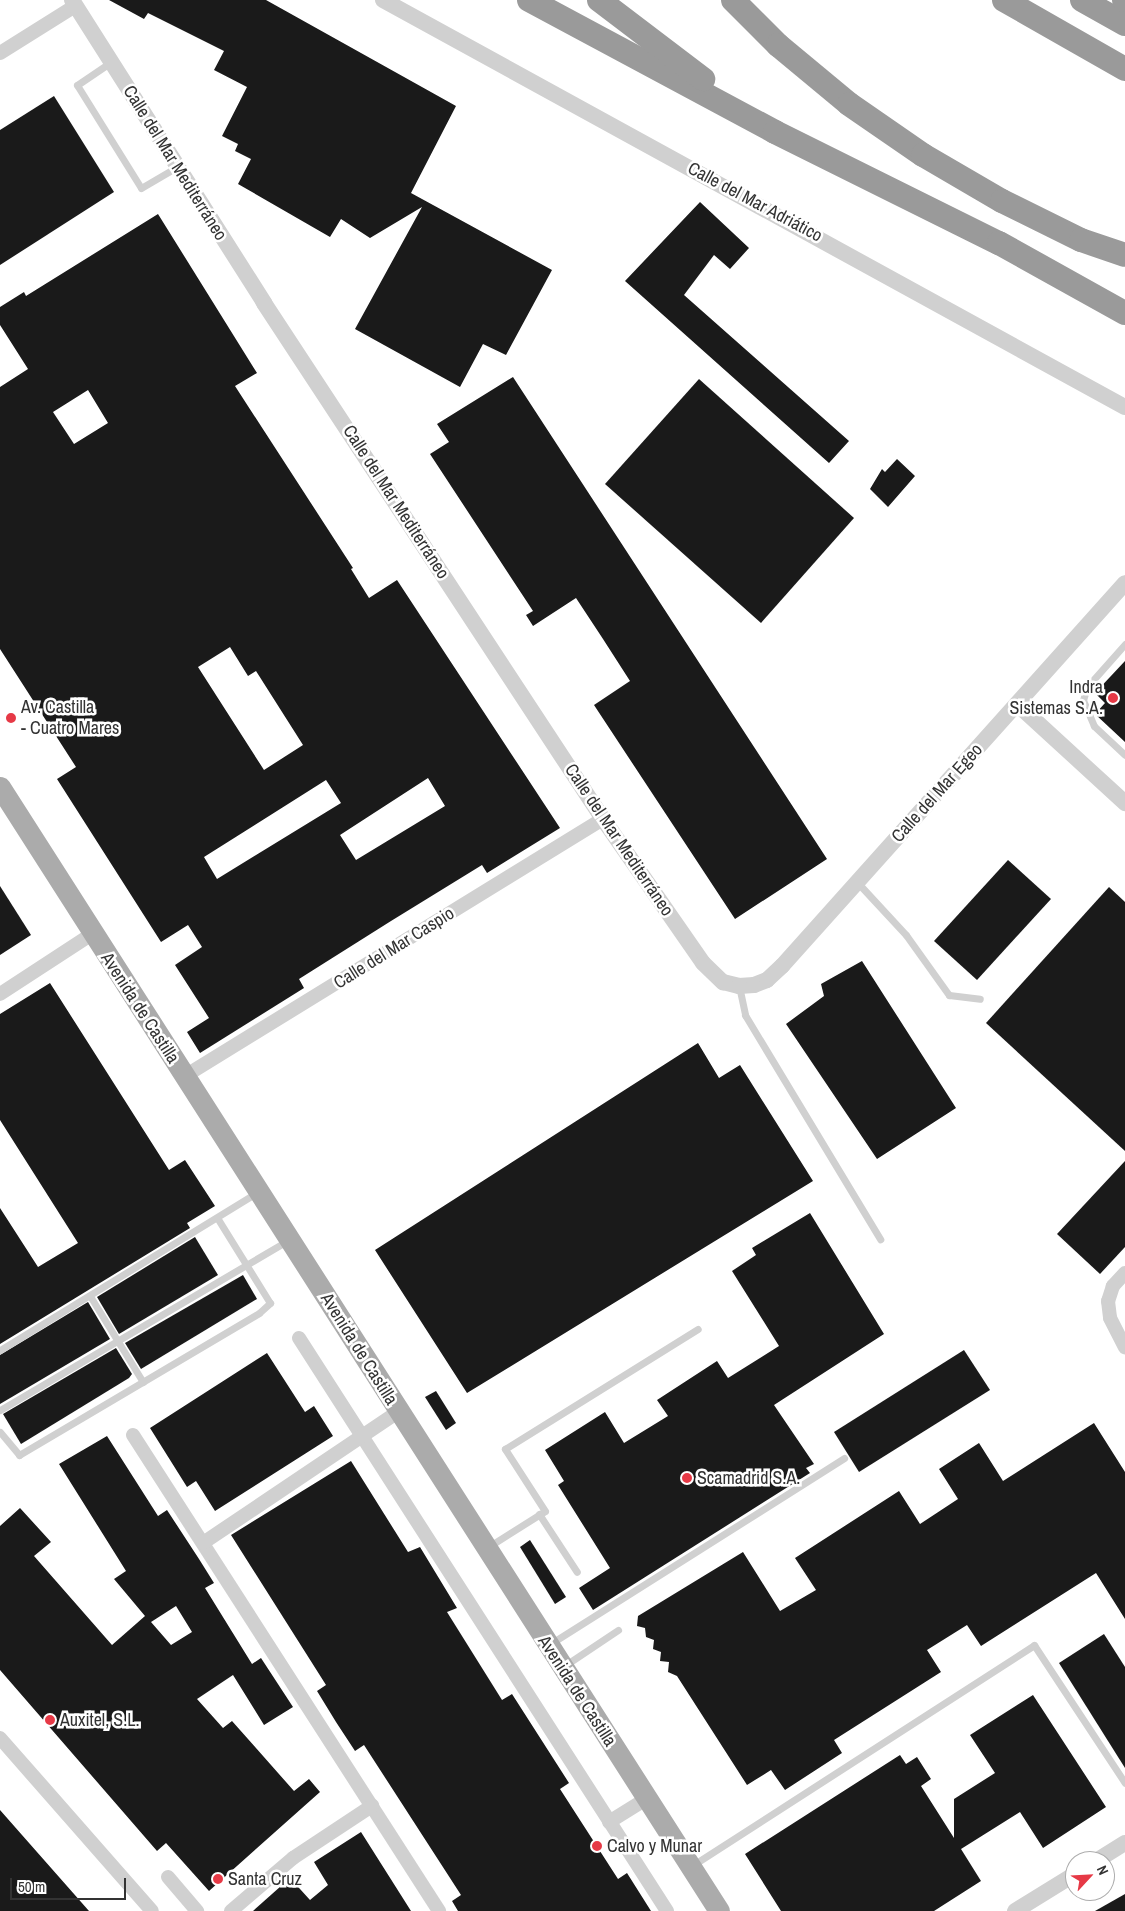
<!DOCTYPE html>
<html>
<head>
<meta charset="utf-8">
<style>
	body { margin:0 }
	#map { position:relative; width:1125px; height:1911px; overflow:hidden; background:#fff; font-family:"Archivo Narrow",sans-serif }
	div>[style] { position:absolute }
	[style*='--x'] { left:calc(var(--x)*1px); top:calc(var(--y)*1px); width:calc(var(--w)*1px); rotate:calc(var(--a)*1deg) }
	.building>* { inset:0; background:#1a1a1a }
	.service>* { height:7px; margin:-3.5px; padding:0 3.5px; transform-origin:3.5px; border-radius:3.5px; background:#d0d0d0 }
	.minor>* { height:14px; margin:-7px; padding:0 7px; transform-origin:7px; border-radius:7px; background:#d0d0d0 }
	.tertiary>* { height:16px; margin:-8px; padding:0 8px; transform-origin:8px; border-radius:8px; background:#d0d0d0 }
	.primary>* { height:21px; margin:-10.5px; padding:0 10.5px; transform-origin:10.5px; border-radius:10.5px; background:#ababab }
	.motorway>* { height:24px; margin:-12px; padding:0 12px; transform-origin:12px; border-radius:12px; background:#9a9a9a }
	.dots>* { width:14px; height:14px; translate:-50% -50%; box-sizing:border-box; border:2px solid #fff; border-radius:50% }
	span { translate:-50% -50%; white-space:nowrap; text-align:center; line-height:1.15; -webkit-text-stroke:5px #fff; paint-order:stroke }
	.street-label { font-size:18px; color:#333 }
	.poi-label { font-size:18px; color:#333 }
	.right { translate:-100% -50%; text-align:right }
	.left { translate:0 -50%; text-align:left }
	.north { position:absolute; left:1065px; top:1851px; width:50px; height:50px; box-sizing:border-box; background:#fff; border:1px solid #adadad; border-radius:50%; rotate:65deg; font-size:14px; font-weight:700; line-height:20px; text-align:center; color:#333 }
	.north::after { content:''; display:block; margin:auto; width:18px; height:22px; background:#e63946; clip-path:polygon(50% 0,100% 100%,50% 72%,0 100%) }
	.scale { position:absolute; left:10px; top:1878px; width:116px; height:22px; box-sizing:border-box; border:2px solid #333; border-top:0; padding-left:6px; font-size:15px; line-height:18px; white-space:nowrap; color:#333; -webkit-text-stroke:4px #fff; paint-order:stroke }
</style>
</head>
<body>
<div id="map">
	<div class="building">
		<i style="clip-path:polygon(109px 0,266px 0,456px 106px,411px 193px,552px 270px,506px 355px,483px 344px,460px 387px,355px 329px,422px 207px,370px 238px,341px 219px,330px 237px,238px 184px,251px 159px,235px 151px,238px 144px,222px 136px,247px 87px,214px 70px,224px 51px,148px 13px,144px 19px)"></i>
		<i style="clip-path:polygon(54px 96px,114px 192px,0 265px,0 130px)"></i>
		<i style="clip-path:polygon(700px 202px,749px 248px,730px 269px,714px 255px,684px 295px,849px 441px,829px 463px,625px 281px)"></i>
		<i style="clip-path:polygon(evenodd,158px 214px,257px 373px,235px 386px,353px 568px,351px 569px,369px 598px,397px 580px,560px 828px,487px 873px,482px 865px,391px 921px,299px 979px,304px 988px,200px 1053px,187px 1032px,209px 1018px,175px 965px,202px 947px,188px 925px,161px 942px,57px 779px,76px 767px,0 649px,0 387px,28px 369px,0 325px,0 307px,24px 292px,26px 296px,158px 214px,88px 390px,108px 423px,74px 444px,53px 412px,88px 390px,158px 214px,230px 647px,248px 676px,256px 671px,303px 745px,264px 770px,198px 667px,230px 647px,158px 214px,428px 778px,445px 806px,356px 860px,340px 835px,428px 778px,158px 214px,326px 780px,341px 803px,217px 879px,204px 857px,326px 780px)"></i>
		<i style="clip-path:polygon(513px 377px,827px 859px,735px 919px,594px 705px,630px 681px,603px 639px,576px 598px,533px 626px,526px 615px,533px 611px,430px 454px,449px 442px,437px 424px)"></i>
		<i style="clip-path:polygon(699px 379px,854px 518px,761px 623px,605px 484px)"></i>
		<i style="clip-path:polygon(897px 459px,915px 476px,888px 507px,870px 489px,882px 469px,885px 472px)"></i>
		<i style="clip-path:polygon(1125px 661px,1125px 742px,1095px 714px,1105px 703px,1095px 693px)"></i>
		<i style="clip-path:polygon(1008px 860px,1051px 899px,977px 980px,934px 941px)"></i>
		<i style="clip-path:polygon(0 886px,31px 935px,0 955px)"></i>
		<i style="clip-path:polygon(1109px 887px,1125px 902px,1125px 1151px,986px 1023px)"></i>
		<i style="clip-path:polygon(862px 961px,956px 1108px,877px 1159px,786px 1024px,824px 996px,821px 984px)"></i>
		<i style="clip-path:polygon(50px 983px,169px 1170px,185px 1160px,215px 1206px,187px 1223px,190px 1228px,0 1344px,0 1208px,38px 1267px,78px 1243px,0 1120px,0 1014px)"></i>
		<i style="clip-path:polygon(698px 1043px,719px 1078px,740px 1065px,813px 1181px,467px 1393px,375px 1250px)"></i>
		<i style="clip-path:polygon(1125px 1161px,1125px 1247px,1100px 1274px,1057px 1234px)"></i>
		<i style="clip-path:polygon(810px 1213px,884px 1334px,774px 1405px,814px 1464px,806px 1468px,810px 1473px,593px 1610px,579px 1588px,610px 1568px,558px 1485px,564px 1481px,545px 1450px,605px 1412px,624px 1443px,668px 1416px,657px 1400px,717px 1361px,728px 1378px,779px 1346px,732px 1271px,756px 1255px,752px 1248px)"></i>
		<i style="clip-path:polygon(195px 1237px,218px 1275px,119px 1334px,97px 1297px)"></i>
		<i style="clip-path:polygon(243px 1275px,257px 1299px,141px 1369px,125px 1343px)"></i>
		<i style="clip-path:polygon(88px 1302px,110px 1339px,0 1404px,0 1355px)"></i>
		<i style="clip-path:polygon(116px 1348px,132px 1374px,129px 1378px,21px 1444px,3px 1414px)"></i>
		<i style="clip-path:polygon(964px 1350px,990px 1390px,859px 1472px,834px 1432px)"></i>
		<i style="clip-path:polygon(267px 1353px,305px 1412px,314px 1406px,333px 1436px,215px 1511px,196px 1481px,187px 1487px,150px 1428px)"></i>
		<i style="clip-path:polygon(436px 1391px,456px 1423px,446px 1430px,425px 1397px)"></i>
		<i style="clip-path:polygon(1094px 1423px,1125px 1472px,1125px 1619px,1096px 1573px,981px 1646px,967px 1625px,927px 1650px,941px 1672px,834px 1740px,842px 1753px,785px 1790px,771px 1770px,747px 1785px,677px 1676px,668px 1672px,669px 1662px,660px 1661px,661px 1652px,653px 1649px,654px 1640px,646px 1637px,645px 1628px,637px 1626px,638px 1616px,743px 1552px,780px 1611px,816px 1590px,795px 1558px,899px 1491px,920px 1524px,958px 1499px,939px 1469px,979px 1443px,1003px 1481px)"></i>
		<i style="clip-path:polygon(evenodd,107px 1436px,158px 1516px,167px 1510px,199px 1559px,214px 1583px,205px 1588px,252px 1664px,261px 1658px,293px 1707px,264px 1725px,233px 1675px,197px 1699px,223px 1728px,232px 1721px,294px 1791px,309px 1779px,320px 1792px,209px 1891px,166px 1843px,157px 1851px,0 1670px,0 1526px,20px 1508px,51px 1542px,34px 1556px,112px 1645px,145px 1616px,114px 1579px,126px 1571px,59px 1464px,107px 1436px,176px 1606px,192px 1632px,171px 1645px,151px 1622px,176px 1606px)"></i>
		<i style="clip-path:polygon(351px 1461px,408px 1552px,420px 1547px,457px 1608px,447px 1612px,502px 1700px,512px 1694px,569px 1783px,560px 1789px,618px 1879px,627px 1873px,651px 1911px,458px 1911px,452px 1901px,461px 1895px,364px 1745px,355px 1751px,336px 1722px,317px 1691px,326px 1685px,231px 1535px)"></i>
		<i style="clip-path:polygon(530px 1540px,566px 1597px,555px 1604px,520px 1547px)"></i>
		<i style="clip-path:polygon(1104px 1634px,1125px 1667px,1125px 1768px,1059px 1663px)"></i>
		<i style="clip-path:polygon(1033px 1695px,1106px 1807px,1043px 1848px,1020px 1812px,961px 1849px,981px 1881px,934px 1911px,781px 1911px,745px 1854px,900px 1755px,906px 1764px,917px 1757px,931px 1779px,921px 1786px,954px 1838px,954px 1799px,995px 1773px,970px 1735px)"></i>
		<i style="clip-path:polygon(0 1810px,22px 1835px,89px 1911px,0 1911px)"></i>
		<i style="clip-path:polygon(361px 1832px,411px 1911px,253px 1911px,290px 1878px,310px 1900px,328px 1885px,314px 1862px)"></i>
		<i style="clip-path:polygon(1125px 1894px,1125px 1911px,1095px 1911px)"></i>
	</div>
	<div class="service">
		<i style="--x:111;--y:62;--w:41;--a:145.9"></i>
		<i style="--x:77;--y:85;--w:121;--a:58.1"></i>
		<i style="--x:141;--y:188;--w:42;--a:-30.3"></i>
		<i style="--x:1125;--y:644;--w:57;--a:131.5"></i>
		<i style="--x:1087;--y:687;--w:14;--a:107"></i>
		<i style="--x:1083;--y:700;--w:28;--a:67"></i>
		<i style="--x:1094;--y:726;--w:42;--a:43.1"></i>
		<i style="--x:857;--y:882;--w:72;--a:47.2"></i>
		<i style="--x:906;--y:935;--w:74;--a:54.4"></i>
		<i style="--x:949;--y:995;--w:31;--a:7"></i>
		<i style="--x:739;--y:986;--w:30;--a:78"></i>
		<i style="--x:745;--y:1015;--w:262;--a:58.9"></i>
		<i style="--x:90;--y:1296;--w:101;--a:58.4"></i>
		<i style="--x:0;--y:1350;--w:303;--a:-31.5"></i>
		<i style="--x:0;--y:1410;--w:333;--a:-30.5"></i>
		<i style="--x:0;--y:1432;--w:30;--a:50"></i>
		<i style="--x:19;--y:1455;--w:279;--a:-30.6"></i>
		<i style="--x:259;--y:1313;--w:15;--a:-42"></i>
		<i style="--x:270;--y:1303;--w:99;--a:-121.8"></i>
		<i style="--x:539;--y:1514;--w:69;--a:56.8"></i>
		<i style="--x:488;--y:1547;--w:67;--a:-32.3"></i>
		<i style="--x:545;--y:1511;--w:74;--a:-122.8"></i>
		<i style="--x:505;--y:1449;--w:227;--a:-31.9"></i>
		<i style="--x:550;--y:1644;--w:348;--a:-32.3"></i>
		<i style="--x:564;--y:1666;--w:65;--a:-33.7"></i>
		<i style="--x:693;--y:1865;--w:406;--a:-32.8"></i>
		<i style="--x:1034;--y:1645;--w:165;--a:56.6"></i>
	</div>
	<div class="minor">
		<i style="--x:0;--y:53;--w:89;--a:-32.1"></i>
		<i style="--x:0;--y:994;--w:110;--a:-33.1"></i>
		<i style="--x:185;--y:1076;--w:491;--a:-31.6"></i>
		<i style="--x:1125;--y:1273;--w:18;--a:133"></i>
		<i style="--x:1113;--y:1286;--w:16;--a:108"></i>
		<i style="--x:1108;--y:1301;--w:17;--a:83"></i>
		<i style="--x:1110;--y:1318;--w:33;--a:63"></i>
		<i style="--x:299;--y:1338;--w:681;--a:57.29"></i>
		<i style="--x:133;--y:1435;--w:566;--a:57.26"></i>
		<i style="--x:203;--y:1543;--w:235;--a:-33.9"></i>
		<i style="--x:0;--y:1738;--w:230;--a:48.7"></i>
		<i style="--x:609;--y:1822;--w:44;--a:-31.9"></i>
		<i style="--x:168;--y:1877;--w:45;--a:49.5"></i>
		<i style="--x:231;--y:1911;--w:82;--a:-40.5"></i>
		<i style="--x:293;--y:1858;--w:95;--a:-33.4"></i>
	</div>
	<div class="tertiary">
		<i style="--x:72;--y:0;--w:359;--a:57.6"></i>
		<i style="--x:264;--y:303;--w:617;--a:56.7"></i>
		<i style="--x:603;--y:819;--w:175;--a:55.2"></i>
		<i style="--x:703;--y:963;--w:28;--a:44"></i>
		<i style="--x:723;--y:982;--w:16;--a:14"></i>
		<i style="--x:739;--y:986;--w:15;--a:-4"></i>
		<i style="--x:754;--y:985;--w:14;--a:-21"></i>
		<i style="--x:767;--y:980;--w:21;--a:-43"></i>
		<i style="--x:782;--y:966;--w:514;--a:-48.15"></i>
		<i style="--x:383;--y:0;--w:846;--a:28.75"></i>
		<i style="--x:1017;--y:704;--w:147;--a:42.5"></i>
		<i style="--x:1096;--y:1861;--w:34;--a:-32"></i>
		<i style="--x:1015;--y:1911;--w:70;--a:-31.7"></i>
	</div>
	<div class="primary">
		<i style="--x:0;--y:787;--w:1334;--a:57.39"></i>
	</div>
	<div class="motorway">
		<i style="--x:529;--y:0;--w:279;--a:28.2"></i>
		<i style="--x:775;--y:132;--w:250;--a:26.4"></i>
		<i style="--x:999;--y:243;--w:144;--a:29.1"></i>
		<i style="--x:599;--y:0;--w:131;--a:37.2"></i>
		<i style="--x:733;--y:0;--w:64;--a:45"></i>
		<i style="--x:778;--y:45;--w:92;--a:39.7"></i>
		<i style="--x:849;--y:104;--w:90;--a:34.6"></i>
		<i style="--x:923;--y:155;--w:91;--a:30.2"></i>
		<i style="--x:1002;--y:201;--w:88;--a:26.3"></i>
		<i style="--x:1081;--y:240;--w:46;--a:18.8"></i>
		<i style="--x:1004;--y:0;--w:139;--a:29.7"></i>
		<i style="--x:1082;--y:0;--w:49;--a:29.2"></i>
		<i style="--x:1124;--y:0;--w:1;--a:0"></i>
	</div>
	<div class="dots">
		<i style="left:1113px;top:698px;background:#e63946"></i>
		<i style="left:11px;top:718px;background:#e63946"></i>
		<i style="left:687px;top:1478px;background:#e63946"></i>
		<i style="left:50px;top:1720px;background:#e63946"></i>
		<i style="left:597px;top:1846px;background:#e63946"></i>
		<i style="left:218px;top:1879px;background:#e63946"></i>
	</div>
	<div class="street-label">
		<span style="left:175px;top:163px;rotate:58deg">Calle del Mar Mediterráneo</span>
		<span style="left:755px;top:202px;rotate:28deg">Calle del Mar Adriático</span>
		<span style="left:396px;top:502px;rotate:57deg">Calle del Mar Mediterráneo</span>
		<span style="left:937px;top:793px;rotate:-48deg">Calle del Mar Egeo</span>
		<span style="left:619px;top:840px;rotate:56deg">Calle del Mar Mediterráneo</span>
		<span style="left:394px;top:948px;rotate:-32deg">Calle del Mar Caspio</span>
		<span style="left:140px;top:1008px;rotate:57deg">Avenida de Castilla</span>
		<span style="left:359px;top:1349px;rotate:58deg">Avenida de Castilla</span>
		<span style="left:577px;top:1691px;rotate:57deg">Avenida de Castilla</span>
	</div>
	<div class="poi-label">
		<span class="right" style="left:1103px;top:698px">Indra<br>Sistemas S.A.</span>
		<span class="left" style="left:21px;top:718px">Av. Castilla<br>- Cuatro Mares</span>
		<span class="left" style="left:697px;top:1478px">Scamadrid S.A.</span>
		<span class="left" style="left:60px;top:1720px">Auxitel, S.L.</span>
		<span class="left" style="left:607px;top:1846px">Calvo y Munar</span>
		<span class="left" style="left:228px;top:1879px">Santa Cruz</span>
	</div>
	<div class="north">N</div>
	<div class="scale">50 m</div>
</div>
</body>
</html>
